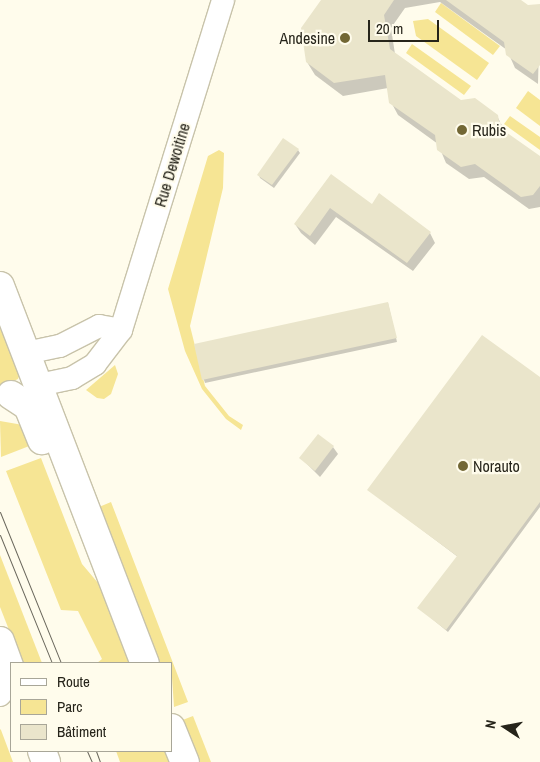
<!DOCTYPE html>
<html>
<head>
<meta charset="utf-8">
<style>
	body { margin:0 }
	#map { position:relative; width:540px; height:762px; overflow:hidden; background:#fffcec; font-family:"Archivo Narrow",sans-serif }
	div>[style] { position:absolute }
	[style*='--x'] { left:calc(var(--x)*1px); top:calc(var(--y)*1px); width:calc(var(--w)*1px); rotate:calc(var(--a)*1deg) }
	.green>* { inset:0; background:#f6e594 }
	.shadow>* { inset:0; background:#0003 }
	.building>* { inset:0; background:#eae5cb }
	.roads { filter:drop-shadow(1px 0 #c8c3aa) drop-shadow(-1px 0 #c8c3aa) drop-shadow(0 1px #c8c3aa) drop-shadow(0 -1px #c8c3aa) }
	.minor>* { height:22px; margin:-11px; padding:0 11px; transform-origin:11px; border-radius:11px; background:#fff }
	.secondary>* { height:28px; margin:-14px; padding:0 14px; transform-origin:14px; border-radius:14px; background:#fff }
	.tram>* { height:1px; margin:-0.5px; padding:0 0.5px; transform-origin:0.5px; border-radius:0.5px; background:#6b685d }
	.dots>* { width:14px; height:14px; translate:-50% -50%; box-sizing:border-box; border:2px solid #fffcec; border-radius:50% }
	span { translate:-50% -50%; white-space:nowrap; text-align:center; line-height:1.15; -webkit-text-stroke:4.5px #fffcec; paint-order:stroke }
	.poi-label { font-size:16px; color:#26241a }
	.right { translate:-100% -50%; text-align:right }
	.left { translate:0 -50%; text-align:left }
	.street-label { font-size:16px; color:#26241a }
	.legend { position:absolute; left:10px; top:662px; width:162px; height:90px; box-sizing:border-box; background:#fffcec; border:1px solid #a8a698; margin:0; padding:6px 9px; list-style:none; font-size:15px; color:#26241a }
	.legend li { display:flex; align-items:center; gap:10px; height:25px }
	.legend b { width:25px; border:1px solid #a8a698 }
	.north { position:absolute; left:480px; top:702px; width:50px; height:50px; -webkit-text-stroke:4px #fffcec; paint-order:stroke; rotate:281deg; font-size:14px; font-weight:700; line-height:20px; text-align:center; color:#26241a }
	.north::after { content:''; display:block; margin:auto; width:18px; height:22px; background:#26241a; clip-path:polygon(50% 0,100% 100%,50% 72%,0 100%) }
	.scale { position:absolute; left:368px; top:20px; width:71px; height:22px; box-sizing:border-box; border:2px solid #26241a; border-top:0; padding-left:6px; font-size:15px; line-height:18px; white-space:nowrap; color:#26241a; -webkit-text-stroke:4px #fffcec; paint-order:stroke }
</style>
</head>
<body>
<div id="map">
	<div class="green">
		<i style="clip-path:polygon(441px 3px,500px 46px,493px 55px,435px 12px)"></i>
		<i style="clip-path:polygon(428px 19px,489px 63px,477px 80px,416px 36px,413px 21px)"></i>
		<i style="clip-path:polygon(412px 44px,471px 86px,464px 95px,406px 53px)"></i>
		<i style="clip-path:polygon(528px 91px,540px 100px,540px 126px,516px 108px)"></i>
		<i style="clip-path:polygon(510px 116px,540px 137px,540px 150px,504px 124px)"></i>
		<i style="clip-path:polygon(219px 150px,224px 153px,223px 188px,190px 326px,205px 386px,229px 416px,243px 425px,241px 430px,226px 419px,202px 389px,185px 351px,168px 289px,208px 156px)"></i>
		<i style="clip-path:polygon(3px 329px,20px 374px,18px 379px,0 387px,0 330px)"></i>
		<i style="clip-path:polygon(115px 365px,118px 374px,111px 394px,104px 399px,97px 398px,86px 390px)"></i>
		<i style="clip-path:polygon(0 421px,23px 425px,37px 443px,1px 457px)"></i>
		<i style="clip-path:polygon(41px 458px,82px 564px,104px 590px,134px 663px,97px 663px,102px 659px,78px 611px,61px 610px,6px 471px)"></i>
		<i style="clip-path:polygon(111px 502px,188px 702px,174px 707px,171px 663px,158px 663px,99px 507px)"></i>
		<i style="clip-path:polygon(0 555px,42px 663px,22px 663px,0 607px)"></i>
		<i style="clip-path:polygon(193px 716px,211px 762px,196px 762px,180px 721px)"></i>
		<i style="clip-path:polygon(0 729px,1px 730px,13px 762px,0 762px)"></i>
		<i style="clip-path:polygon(116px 751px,168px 751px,172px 762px,120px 762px)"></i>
	</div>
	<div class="shadow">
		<i style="clip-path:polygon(324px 0,519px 0,527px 6px,540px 5px,538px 84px,515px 68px,507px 50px,440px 2px,405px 8px,391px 28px,395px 54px,461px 102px,497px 116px,506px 133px,540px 158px,540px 207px,529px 209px,484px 177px,469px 179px,446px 163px,438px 144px,398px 115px,391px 102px,388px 88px,343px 96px,315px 75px,307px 62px)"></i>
		<i style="clip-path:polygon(298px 150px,300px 153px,274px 188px,260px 178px,259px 175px)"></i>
		<i style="clip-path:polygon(331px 175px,372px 206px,430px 233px,435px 243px,413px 271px,336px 217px,315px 245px,301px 233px,295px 224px)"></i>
		<i style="clip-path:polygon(388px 303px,397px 342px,205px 383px,204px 380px,195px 345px)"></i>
		<i style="clip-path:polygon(540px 379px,540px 507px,448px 632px,419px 608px,458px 557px,369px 490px)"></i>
		<i style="clip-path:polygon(333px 447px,338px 454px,320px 477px,301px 458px)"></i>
	</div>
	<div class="building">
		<i style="clip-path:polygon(321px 0,394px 0,384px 15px,390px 49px,461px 100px,475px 98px,498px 115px,500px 128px,540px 156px,540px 186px,533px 195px,521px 197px,475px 164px,461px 167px,437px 150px,435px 135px,389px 103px,385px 75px,334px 83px,306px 62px,301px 28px)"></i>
		<i style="clip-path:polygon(446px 0,521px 0,528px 5px,540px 4px,540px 65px,533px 74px,506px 55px,504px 42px)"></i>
		<i style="clip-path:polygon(283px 138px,299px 149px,272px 185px,257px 175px)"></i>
		<i style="clip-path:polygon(331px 174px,372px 204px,379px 193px,431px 232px,407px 263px,330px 208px,310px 236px,294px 224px)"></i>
		<i style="clip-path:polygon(388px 302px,397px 338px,202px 380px,194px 344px)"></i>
		<i style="clip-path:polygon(482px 335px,540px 377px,540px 502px,446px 630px,417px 608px,457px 556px,367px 490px)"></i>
		<i style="clip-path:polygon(318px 434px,334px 446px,315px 471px,299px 458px)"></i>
	</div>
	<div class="roads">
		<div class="minor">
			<i style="--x:26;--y:353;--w:35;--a:-12"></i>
			<i style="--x:60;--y:346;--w:44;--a:-27.1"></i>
			<i style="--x:99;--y:326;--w:22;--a:10"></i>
			<i style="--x:39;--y:385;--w:34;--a:-12"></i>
			<i style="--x:72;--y:378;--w:27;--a:-31"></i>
			<i style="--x:95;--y:364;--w:43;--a:-52.6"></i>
			<i style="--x:121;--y:330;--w:345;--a:-72.8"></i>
			<i style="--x:0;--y:695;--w:17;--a:-50"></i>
		</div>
		<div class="secondary">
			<i style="--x:0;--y:286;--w:404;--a:69"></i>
			<i style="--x:11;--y:395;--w:20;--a:33"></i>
			<i style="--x:28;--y:406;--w:37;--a:68"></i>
			<i style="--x:0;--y:641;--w:32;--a:70"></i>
			<i style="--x:171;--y:728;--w:37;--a:68"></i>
			<i style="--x:42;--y:751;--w:12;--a:70"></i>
		</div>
	</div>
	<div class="tram">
		<i style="--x:0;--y:512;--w:163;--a:68"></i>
		<i style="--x:0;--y:535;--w:138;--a:67.9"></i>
		<i style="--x:87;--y:751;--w:12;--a:66"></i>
		<i style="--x:96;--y:751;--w:12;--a:70"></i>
	</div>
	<div class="dots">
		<i style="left:345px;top:38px;background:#726734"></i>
		<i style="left:462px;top:130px;background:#726734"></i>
		<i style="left:463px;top:466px;background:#726734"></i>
	</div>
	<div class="poi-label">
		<span class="right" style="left:335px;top:38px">Andesine</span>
		<span class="left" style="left:472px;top:130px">Rubis</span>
		<span class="left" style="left:473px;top:466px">Norauto</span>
	</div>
	<div class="street-label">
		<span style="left:172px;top:165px;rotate:-73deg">Rue Dewoitine</span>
	</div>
	<ul class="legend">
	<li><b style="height:6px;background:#fff"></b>Route</li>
	<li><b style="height:14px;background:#f6e594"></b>Parc</li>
	<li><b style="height:14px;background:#eae5cb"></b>Bâtiment</li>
	</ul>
	<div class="north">N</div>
	<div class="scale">20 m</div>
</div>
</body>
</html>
